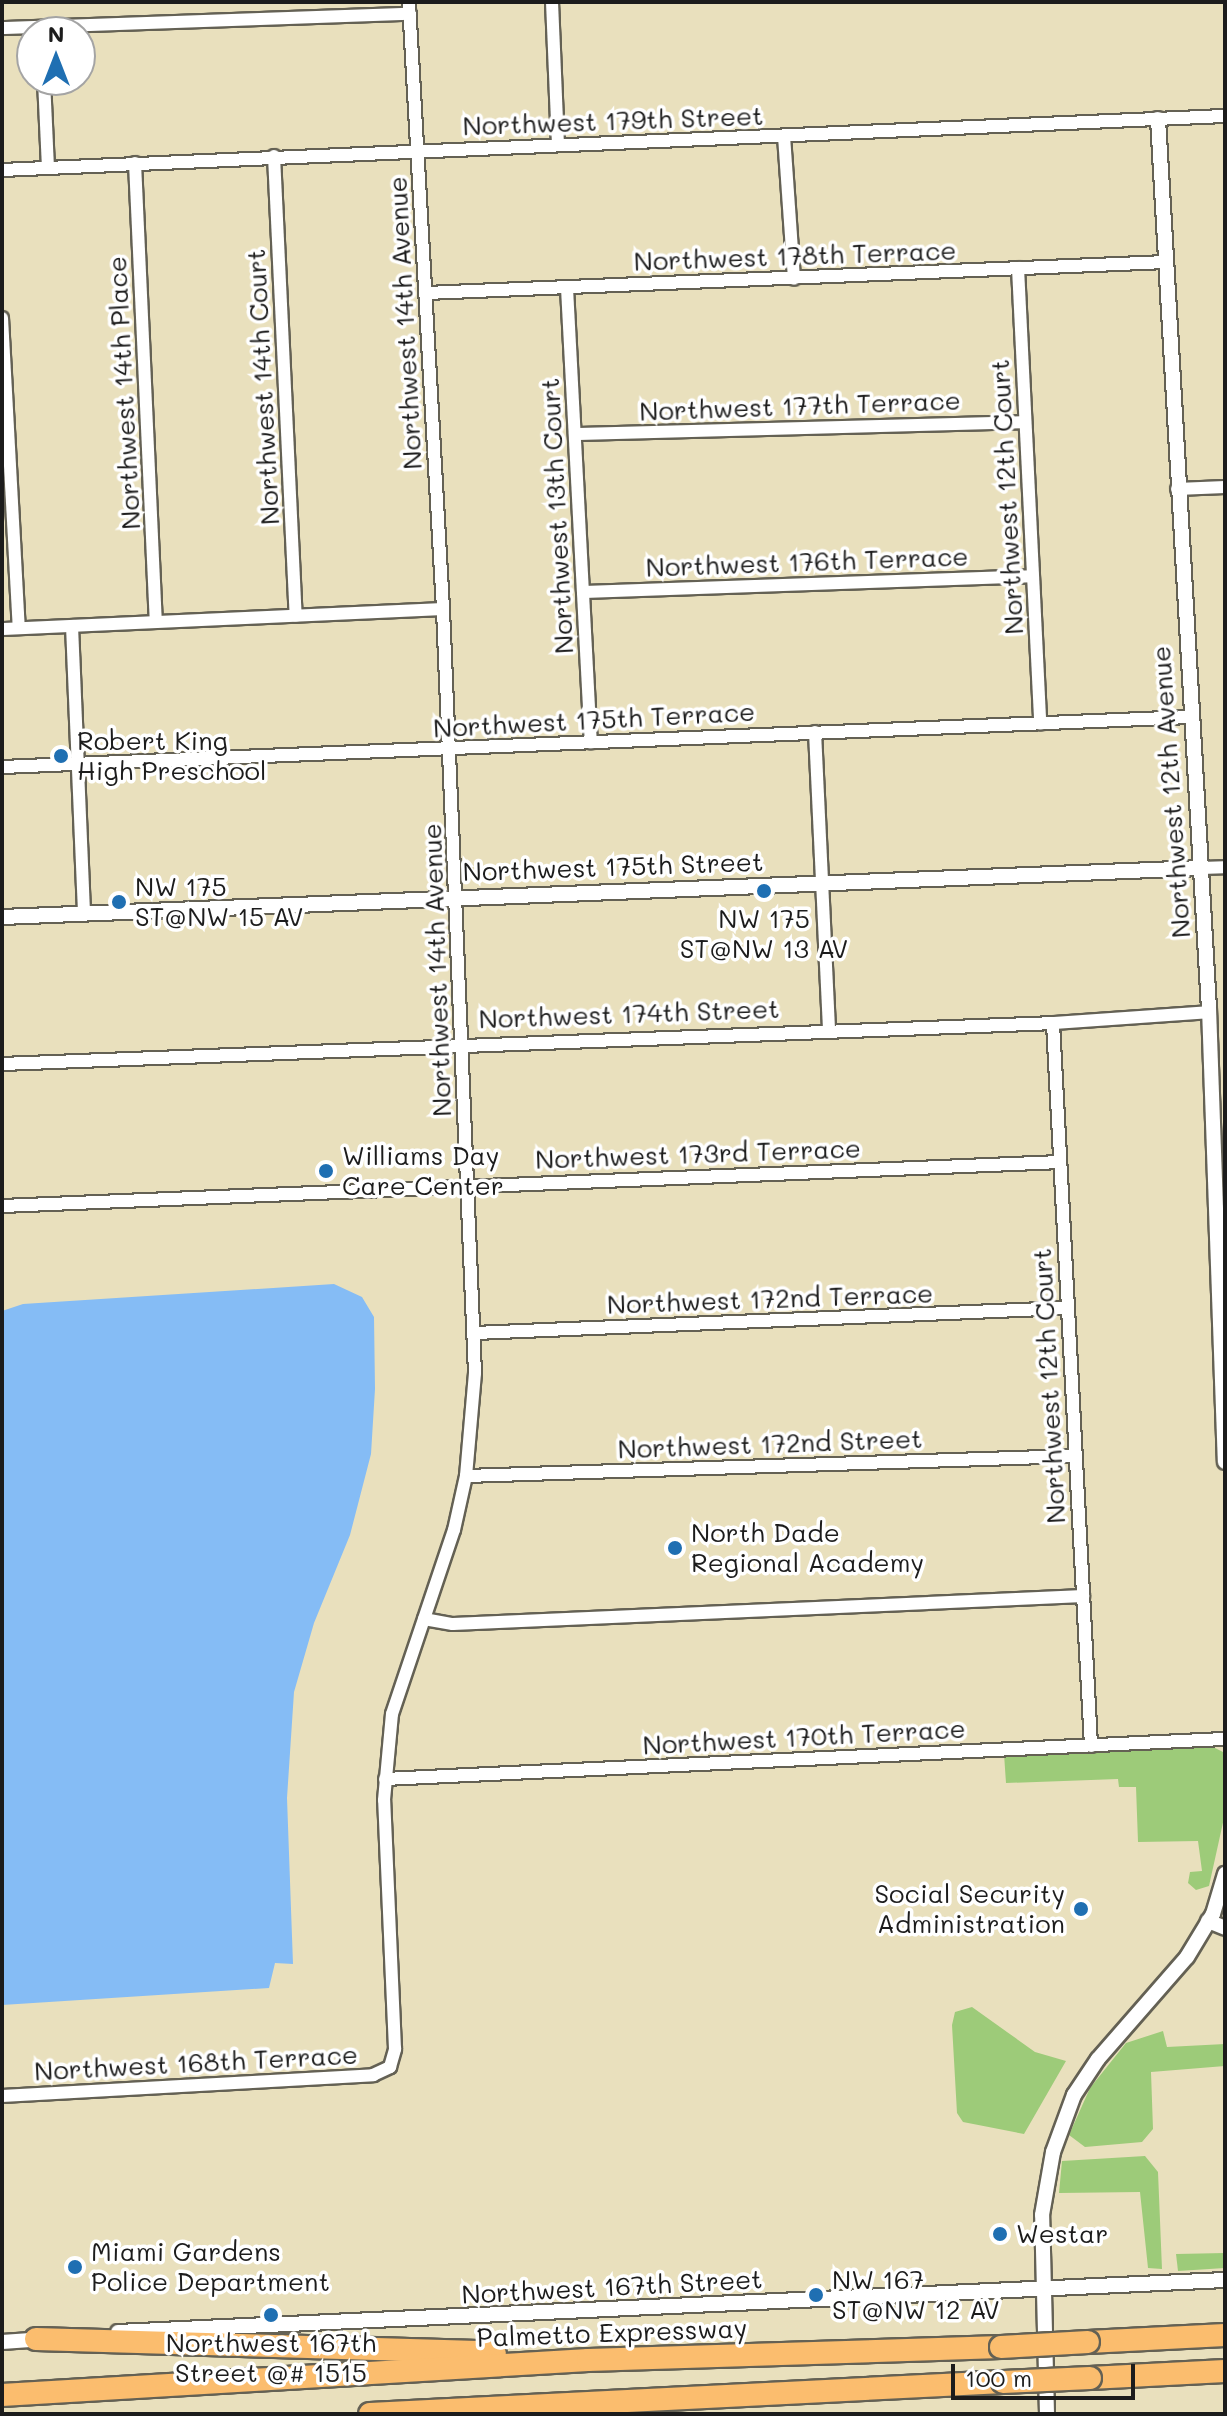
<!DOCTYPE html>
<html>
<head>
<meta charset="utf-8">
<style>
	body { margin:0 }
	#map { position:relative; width:1227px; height:2416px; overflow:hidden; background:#e9e0bd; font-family:Mali,sans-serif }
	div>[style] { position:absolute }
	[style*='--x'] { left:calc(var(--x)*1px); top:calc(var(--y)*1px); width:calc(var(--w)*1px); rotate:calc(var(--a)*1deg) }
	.green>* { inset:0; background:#9dcb79 }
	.water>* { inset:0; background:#85bcf5 }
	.roads { filter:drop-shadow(2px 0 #646154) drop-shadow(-2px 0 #646154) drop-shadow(0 2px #646154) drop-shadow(0 -2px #646154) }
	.minor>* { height:12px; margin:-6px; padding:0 6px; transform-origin:6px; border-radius:6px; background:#fff }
	.tertiary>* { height:14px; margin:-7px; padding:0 7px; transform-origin:7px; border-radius:7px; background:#fff }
	.motorway>* { height:22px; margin:-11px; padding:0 11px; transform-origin:11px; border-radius:11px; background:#fbbd6e }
	.bridges { filter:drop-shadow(2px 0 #646154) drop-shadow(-2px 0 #646154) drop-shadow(0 2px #646154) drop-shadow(0 -2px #646154) }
	.motorway-bridge>* { height:22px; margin:-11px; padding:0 11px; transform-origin:11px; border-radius:11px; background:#fbbd6e }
	.dots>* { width:22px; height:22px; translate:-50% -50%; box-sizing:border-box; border:4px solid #fff; border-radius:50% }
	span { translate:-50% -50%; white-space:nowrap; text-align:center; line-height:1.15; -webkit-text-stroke:7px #fff; paint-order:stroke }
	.street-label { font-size:26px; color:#1c1c1c }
	.poi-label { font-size:26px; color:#1c1c1c }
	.left { translate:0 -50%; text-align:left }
	.right { translate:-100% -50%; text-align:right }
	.frame { position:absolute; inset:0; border:4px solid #1c1c1c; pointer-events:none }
	.north { position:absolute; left:16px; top:16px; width:80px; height:80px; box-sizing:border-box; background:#fff; border:2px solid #a4a4a4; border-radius:50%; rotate:0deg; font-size:22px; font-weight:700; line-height:32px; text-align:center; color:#1c1c1c }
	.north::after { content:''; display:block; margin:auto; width:28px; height:36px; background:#1f6fb2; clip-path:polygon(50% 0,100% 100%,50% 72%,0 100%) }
	.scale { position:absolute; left:951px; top:2364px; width:184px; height:36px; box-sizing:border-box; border:4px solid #1c1c1c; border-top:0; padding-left:10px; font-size:24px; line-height:28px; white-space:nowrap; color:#1c1c1c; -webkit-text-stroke:6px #fff; paint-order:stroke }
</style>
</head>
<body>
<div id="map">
	<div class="green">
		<i style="clip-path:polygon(1209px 1745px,1225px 1753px,1224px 1818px,1209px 1886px,1196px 1890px,1188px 1883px,1190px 1872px,1202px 1871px,1198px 1841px,1138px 1842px,1136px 1787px,1119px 1787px,1118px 1779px,1006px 1783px,1004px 1754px)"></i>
		<i style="clip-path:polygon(972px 2007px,1035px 2052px,1066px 2061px,1024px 2134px,963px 2122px,957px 2113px,952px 2025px,955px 2012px)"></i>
		<i style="clip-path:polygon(1163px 2031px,1167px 2047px,1225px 2044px,1225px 2066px,1151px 2072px,1153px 2129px,1142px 2142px,1085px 2147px,1069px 2135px,1090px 2088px,1126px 2043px)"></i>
		<i style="clip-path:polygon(1145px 2156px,1158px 2172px,1162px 2269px,1148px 2268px,1140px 2192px,1059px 2193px,1062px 2161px)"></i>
		<i style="clip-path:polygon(1225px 2253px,1225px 2268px,1178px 2271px,1176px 2254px)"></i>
	</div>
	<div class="water">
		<i style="clip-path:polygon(334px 1284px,362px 1297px,374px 1317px,375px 1389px,371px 1454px,350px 1535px,314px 1623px,294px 1692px,287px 1798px,293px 1964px,275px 1963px,269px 1988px,2px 2005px,2px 1311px,23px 1304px)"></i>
	</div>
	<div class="roads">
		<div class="minor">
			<i style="--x:552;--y:2;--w:142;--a:87.6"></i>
			<i style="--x:2;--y:28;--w:408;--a:-2"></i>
			<i style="--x:44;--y:80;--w:87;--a:87.4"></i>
			<i style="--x:784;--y:136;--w:143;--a:86"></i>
			<i style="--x:274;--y:156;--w:460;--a:87.3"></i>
			<i style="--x:135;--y:163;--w:459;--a:87.4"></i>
			<i style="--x:2;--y:170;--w:1224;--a:-2.53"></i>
			<i style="--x:1018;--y:268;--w:456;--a:87.2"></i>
			<i style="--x:567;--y:288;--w:455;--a:87"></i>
			<i style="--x:426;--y:293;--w:740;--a:-2.4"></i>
			<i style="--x:2;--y:318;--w:310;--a:86.9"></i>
			<i style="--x:575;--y:434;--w:450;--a:-1.5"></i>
			<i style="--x:1177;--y:489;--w:48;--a:-2.4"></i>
			<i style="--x:583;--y:592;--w:450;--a:-2"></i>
			<i style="--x:72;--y:626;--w:287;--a:87.6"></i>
			<i style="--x:2;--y:629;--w:441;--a:-2.6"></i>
			<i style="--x:815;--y:732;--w:297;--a:87.3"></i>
			<i style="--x:2;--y:767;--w:1188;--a:-2.41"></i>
			<i style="--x:1200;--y:868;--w:25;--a:-2"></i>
			<i style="--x:1053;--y:1023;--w:724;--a:86.99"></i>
			<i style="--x:2;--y:1064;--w:1052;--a:-2.23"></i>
			<i style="--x:1053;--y:1023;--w:156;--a:-4"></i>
			<i style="--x:2;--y:1206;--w:1059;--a:-2.38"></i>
			<i style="--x:475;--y:1333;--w:593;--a:-2.42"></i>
			<i style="--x:466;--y:1476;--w:608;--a:-1.88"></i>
			<i style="--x:424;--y:1619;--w:29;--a:10"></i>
			<i style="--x:453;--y:1624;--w:631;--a:-2.54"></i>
			<i style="--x:385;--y:1779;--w:841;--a:-2.73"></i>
			<i style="--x:2;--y:2096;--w:372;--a:-3.2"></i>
			<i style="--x:373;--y:2075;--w:19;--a:-25"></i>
			<i style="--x:390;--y:2067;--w:19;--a:-74"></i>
			<i style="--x:395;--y:2049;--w:249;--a:-92.5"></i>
			<i style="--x:384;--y:1800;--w:86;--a:-84.7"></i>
			<i style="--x:392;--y:1714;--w:194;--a:-71.4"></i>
			<i style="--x:454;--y:1530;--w:55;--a:-77.5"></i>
			<i style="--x:466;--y:1476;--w:103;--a:-85"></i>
			<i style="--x:475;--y:1373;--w:765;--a:-92.4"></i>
			<i style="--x:443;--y:609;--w:608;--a:-93.21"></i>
		</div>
		<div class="tertiary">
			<i style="--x:1158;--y:119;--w:890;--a:86.72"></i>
			<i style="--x:1209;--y:1008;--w:454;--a:88"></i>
			<i style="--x:2;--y:917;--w:1199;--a:-2.34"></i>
			<i style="--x:1208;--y:1921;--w:18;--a:22"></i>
			<i style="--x:118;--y:2332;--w:1108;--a:-2.69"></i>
			<i style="--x:2;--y:2342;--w:39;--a:-4"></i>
			<i style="--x:1047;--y:2414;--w:199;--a:-91.4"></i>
			<i style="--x:1042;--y:2215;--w:64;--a:-80.1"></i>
			<i style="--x:1053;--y:2152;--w:61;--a:-69.8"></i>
			<i style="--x:1074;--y:2095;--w:43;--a:-56.3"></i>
			<i style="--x:1098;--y:2059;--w:135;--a:-48.9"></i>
			<i style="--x:1187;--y:1957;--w:50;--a:-58.8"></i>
			<i style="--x:1213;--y:1914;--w:42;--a:-73.3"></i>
		</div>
		<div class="motorway">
			<i style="--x:36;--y:2339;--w:459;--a:1.7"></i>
			<i style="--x:1088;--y:2342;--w:137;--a:-2.9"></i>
			<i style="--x:1090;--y:2378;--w:135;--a:-3"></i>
			<i style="--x:2;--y:2395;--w:587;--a:-3.42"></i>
			<i style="--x:588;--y:2360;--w:413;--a:-1.8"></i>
			<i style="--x:370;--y:2414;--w:634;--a:-2.89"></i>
		</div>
	</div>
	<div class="bridges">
		<div class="motorway-bridge">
			<i style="--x:1001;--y:2347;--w:87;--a:-3.3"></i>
			<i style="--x:1003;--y:2382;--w:87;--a:-2.6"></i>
		</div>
	</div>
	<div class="dots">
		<i style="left:61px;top:756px;background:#1f6fb2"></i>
		<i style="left:764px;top:891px;background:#1f6fb2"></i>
		<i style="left:119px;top:902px;background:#1f6fb2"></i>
		<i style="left:326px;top:1171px;background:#1f6fb2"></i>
		<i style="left:675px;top:1548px;background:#1f6fb2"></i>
		<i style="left:1081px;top:1909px;background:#1f6fb2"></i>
		<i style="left:1000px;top:2234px;background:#1f6fb2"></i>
		<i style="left:75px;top:2267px;background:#1f6fb2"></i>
		<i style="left:816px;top:2295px;background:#1f6fb2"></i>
		<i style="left:271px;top:2315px;background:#1f6fb2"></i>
	</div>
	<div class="street-label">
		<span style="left:613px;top:121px;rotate:-2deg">Northwest 179th Street</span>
		<span style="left:795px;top:256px;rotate:-2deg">Northwest 178th Terrace</span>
		<span style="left:405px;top:323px;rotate:-93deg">Northwest 14th Avenue</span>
		<span style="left:263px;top:387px;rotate:-93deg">Northwest 14th Court</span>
		<span style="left:124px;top:393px;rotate:-93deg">Northwest 14th Place</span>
		<span style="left:800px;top:406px;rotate:-2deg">Northwest 177th Terrace</span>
		<span style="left:1007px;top:497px;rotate:-93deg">Northwest 12th Court</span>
		<span style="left:557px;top:516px;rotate:-93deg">Northwest 13th Court</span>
		<span style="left:807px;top:562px;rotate:-2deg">Northwest 176th Terrace</span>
		<span style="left:594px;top:720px;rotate:-3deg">Northwest 175th Terrace</span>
		<span style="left:1171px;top:792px;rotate:-94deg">Northwest 12th Avenue</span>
		<span style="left:613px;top:867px;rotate:-2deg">Northwest 175th Street</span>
		<span style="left:437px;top:970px;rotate:-92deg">Northwest 14th Avenue</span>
		<span style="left:629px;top:1014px;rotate:-2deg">Northwest 174th Street</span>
		<span style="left:698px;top:1154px;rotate:-2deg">Northwest 173rd Terrace</span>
		<span style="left:770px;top:1299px;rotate:-2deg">Northwest 172nd Terrace</span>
		<span style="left:1049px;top:1386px;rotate:-93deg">Northwest 12th Court</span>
		<span style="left:770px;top:1444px;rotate:-2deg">Northwest 172nd Street</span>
		<span style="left:804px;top:1737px;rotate:-3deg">Northwest 170th Terrace</span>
		<span style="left:196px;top:2063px;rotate:-3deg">Northwest 168th Terrace</span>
		<span style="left:612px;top:2287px;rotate:-3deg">Northwest 167th Street</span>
		<span style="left:612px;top:2333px;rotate:-2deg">Palmetto Expressway</span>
	</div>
	<div class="poi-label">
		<span class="left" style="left:77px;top:756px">Robert King<br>High Preschool</span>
		<span class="left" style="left:135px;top:902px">NW 175<br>ST@NW 15 AV</span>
		<span style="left:764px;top:934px">NW 175<br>ST@NW 13 AV</span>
		<span class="left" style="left:342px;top:1171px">Williams Day<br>Care Center</span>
		<span class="left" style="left:691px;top:1548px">North Dade<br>Regional Academy</span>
		<span class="right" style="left:1065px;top:1909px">Social Security<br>Administration</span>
		<span class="left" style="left:1016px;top:2234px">Westar</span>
		<span class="left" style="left:91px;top:2267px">Miami Gardens<br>Police Department</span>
		<span class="left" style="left:832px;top:2295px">NW 167<br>ST@NW 12 AV</span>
		<span style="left:271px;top:2358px">Northwest 167th<br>Street @# 1515</span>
	</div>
	<div class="frame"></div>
	<div class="north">N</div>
	<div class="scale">100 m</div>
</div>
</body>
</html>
